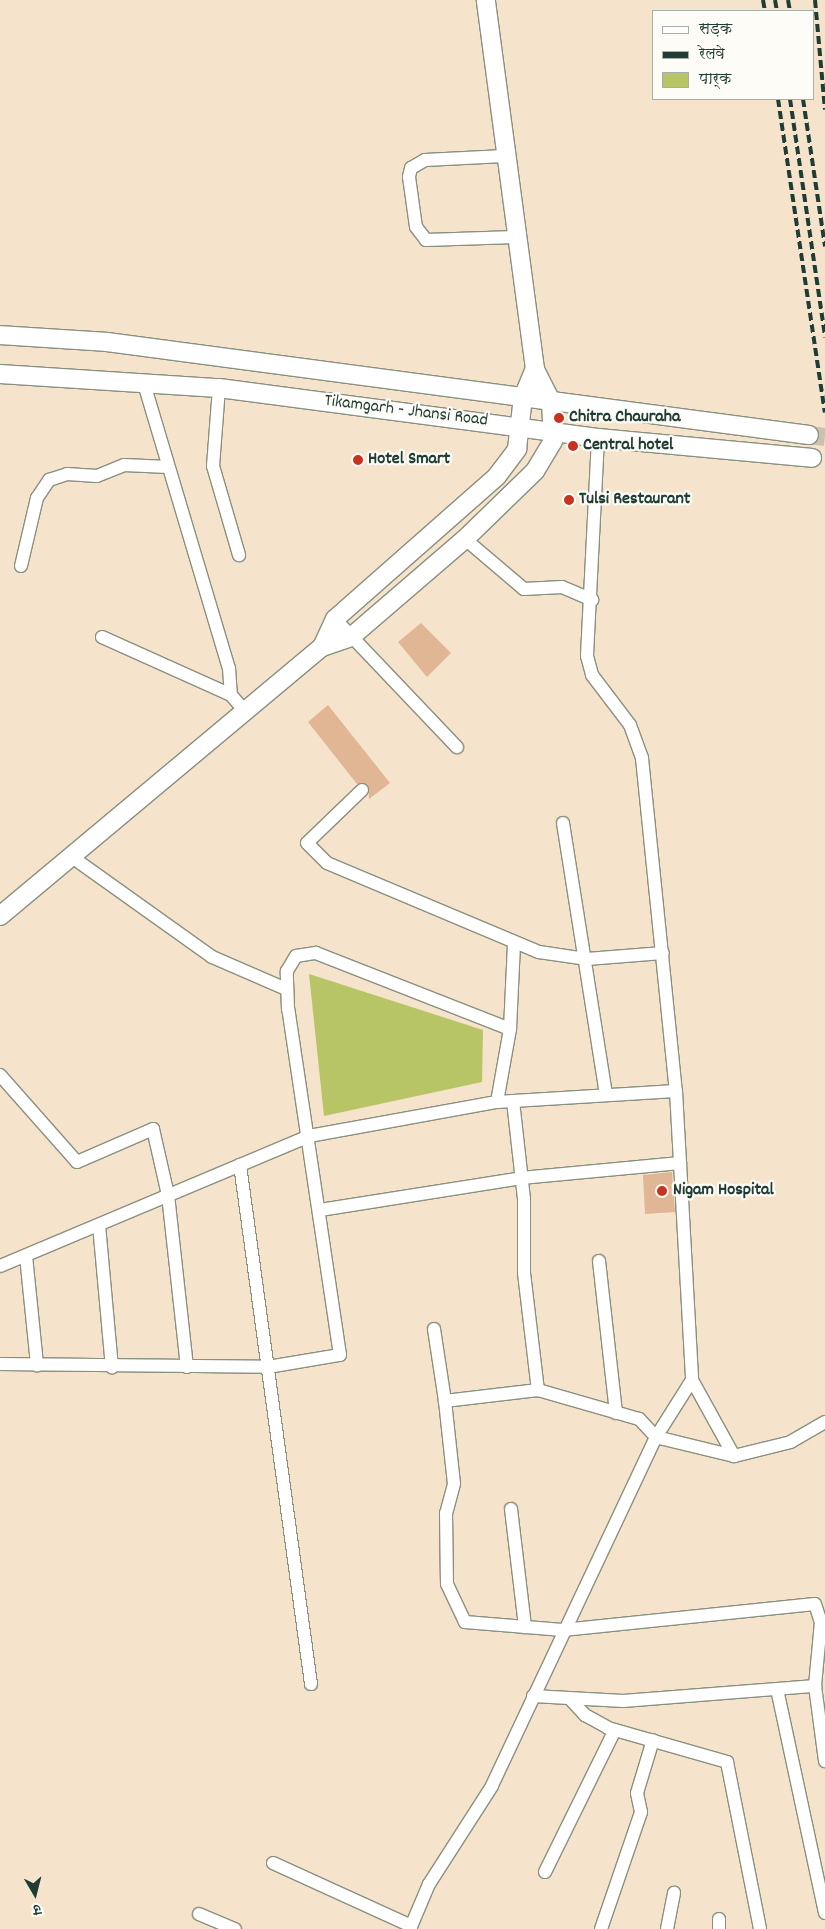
<!DOCTYPE html>
<html>
<head>
<meta charset="utf-8">
<style>
	body { margin:0 }
	#map { position:relative; width:825px; height:1929px; overflow:hidden; background:#f5e3cb; font-family:Dekko,"Playpen Sans Deva",sans-serif }
	div>[style] { position:absolute }
	[style*='--x'] { left:calc(var(--x)*1px); top:calc(var(--y)*1px); width:calc(var(--w)*1px); rotate:calc(var(--a)*1deg) }
	.green>* { inset:0; background:#b7c567 }
	.building>* { inset:0; background:#e1b695 }
	.secondary-tunnel>* { height:18px; margin-top:-9px; transform-origin:0; background:repeating-linear-gradient(90deg,#cac2ad 0 18px,transparent 0 27px) }
	.roads { filter:drop-shadow(1px 0 #8a9080) drop-shadow(-1px 0 #8a9080) drop-shadow(0 1px #8a9080) drop-shadow(0 -1px #8a9080) }
	.street>* { height:12px; margin:-6px; padding:0 6px; transform-origin:6px; border-radius:6px; background:#fff }
	.secondary>* { height:18px; margin:-9px; padding:0 9px; transform-origin:9px; border-radius:9px; background:#fff }
	.rail>* { height:4px; margin-top:-2px; transform-origin:0; background:repeating-linear-gradient(90deg,#1f3d34 0 8px,transparent 0 12px) }
	.dots>* { width:14px; height:14px; translate:-50% -50%; box-sizing:border-box; border:2px solid #fdfcf7; border-radius:50% }
	span { translate:-50% -50%; white-space:nowrap; text-align:center; line-height:1.15; -webkit-text-stroke:4.5px #fdfcf7; paint-order:stroke }
	.street-label { font-size:18px; color:#1f3d34 }
	.poi-label { font-size:18px; color:#1f3d34; font-weight:700 }
	.left { translate:0 -50%; text-align:left }
	.legend { position:absolute; left:652px; top:10px; width:162px; height:90px; box-sizing:border-box; background:#fdfcf7; border:1px solid #a4b0a9; margin:0; padding:6px 9px; list-style:none; font-size:15px; color:#1f3d34 }
	.legend li { display:flex; align-items:center; gap:10px; height:25px }
	.legend b { width:25px; border:1px solid #a4b0a9 }
	.north { position:absolute; left:10px; top:1869px; width:50px; height:50px; -webkit-text-stroke:4px #fdfcf7; paint-order:stroke; rotate:172deg; font-size:14px; font-weight:700; line-height:20px; text-align:center; color:#1f3d34 }
	.north::after { content:''; display:block; margin:auto; width:18px; height:22px; background:#1f3d34; clip-path:polygon(50% 0,100% 100%,50% 72%,0 100%) }
</style>
</head>
<body>
<div id="map">
	<div class="green">
		<i style="clip-path:polygon(309px 974px,483px 1030px,482px 1082px,324px 1116px)"></i>
	</div>
	<div class="building">
		<i style="clip-path:polygon(421px 623px,451px 653px,427px 677px,398px 642px)"></i>
		<i style="clip-path:polygon(328px 705px,390px 783px,369px 799px,368px 785px,357px 784px,308px 722px)"></i>
		<i style="clip-path:polygon(672px 1172px,675px 1212px,645px 1214px,643px 1175px)"></i>
	</div>
	<div class="secondary-tunnel">
		<i style="--x:809;--y:435;--w:16;--a:7"></i>
	</div>
	<div class="roads">
		<div class="street">
			<i style="--x:504;--y:156;--w:79;--a:177.1"></i>
			<i style="--x:425;--y:160;--w:16;--a:150"></i>
			<i style="--x:411;--y:168;--w:9;--a:103"></i>
			<i style="--x:409;--y:177;--w:50;--a:82"></i>
			<i style="--x:416;--y:227;--w:16;--a:52"></i>
			<i style="--x:426;--y:240;--w:89;--a:-1.9"></i>
			<i style="--x:145;--y:387;--w:293;--a:73.4"></i>
			<i style="--x:229;--y:668;--w:27;--a:86"></i>
			<i style="--x:219;--y:388;--w:78;--a:94.4"></i>
			<i style="--x:213;--y:466;--w:93;--a:73.7"></i>
			<i style="--x:598;--y:438;--w:218;--a:92.9"></i>
			<i style="--x:587;--y:656;--w:20;--a:75"></i>
			<i style="--x:592;--y:675;--w:63;--a:52.8"></i>
			<i style="--x:630;--y:725;--w:35;--a:70"></i>
			<i style="--x:642;--y:758;--w:335;--a:84.2"></i>
			<i style="--x:465;--y:539;--w:77;--a:40.3"></i>
			<i style="--x:524;--y:589;--w:38;--a:-3"></i>
			<i style="--x:562;--y:587;--w:33;--a:23"></i>
			<i style="--x:21;--y:566;--w:70;--a:-76.8"></i>
			<i style="--x:37;--y:498;--w:22;--a:-56"></i>
			<i style="--x:49;--y:480;--w:19;--a:-18"></i>
			<i style="--x:67;--y:474;--w:30;--a:4"></i>
			<i style="--x:97;--y:476;--w:29;--a:-22"></i>
			<i style="--x:124;--y:465;--w:44;--a:2.6"></i>
			<i style="--x:335;--y:619;--w:177;--a:46.4"></i>
			<i style="--x:102;--y:637;--w:141;--a:24.2"></i>
			<i style="--x:231;--y:695;--w:23;--a:49"></i>
			<i style="--x:362;--y:790;--w:76;--a:136.1"></i>
			<i style="--x:307;--y:843;--w:28;--a:45"></i>
			<i style="--x:327;--y:863;--w:230;--a:22.8"></i>
			<i style="--x:539;--y:952;--w:49;--a:8.3"></i>
			<i style="--x:587;--y:959;--w:76;--a:-4.5"></i>
			<i style="--x:563;--y:823;--w:275;--a:81"></i>
			<i style="--x:72;--y:857;--w:172;--a:35.5"></i>
			<i style="--x:212;--y:957;--w:81;--a:23.4"></i>
			<i style="--x:510;--y:1029;--w:85;--a:-87.3"></i>
			<i style="--x:0;--y:1075;--w:116;--a:48.5"></i>
			<i style="--x:77;--y:1162;--w:83;--a:-23.5"></i>
			<i style="--x:153;--y:1129;--w:68;--a:77.2"></i>
			<i style="--x:168;--y:1195;--w:173;--a:83.7"></i>
			<i style="--x:513;--y:1101;--w:99;--a:83.6"></i>
			<i style="--x:524;--y:1199;--w:74;--a:90"></i>
			<i style="--x:524;--y:1273;--w:118;--a:83.2"></i>
			<i style="--x:240;--y:1165;--w:524;--a:82.21"></i>
			<i style="--x:320;--y:1210;--w:204;--a:-9"></i>
			<i style="--x:521;--y:1178;--w:160;--a:-5.4"></i>
			<i style="--x:99;--y:1225;--w:143;--a:84.8"></i>
			<i style="--x:26;--y:1256;--w:110;--a:84.2"></i>
			<i style="--x:599;--y:1261;--w:153;--a:83.6"></i>
			<i style="--x:0;--y:1266;--w:335;--a:-22.8"></i>
			<i style="--x:309;--y:1136;--w:191;--a:-10.3"></i>
			<i style="--x:497;--y:1102;--w:179;--a:-3.5"></i>
			<i style="--x:676;--y:1091;--w:289;--a:86.8"></i>
			<i style="--x:692;--y:1380;--w:67;--a:122.3"></i>
			<i style="--x:656;--y:1437;--w:386;--a:115.2"></i>
			<i style="--x:492;--y:1786;--w:117;--a:122.7"></i>
			<i style="--x:429;--y:1884;--w:49;--a:112.9"></i>
			<i style="--x:434;--y:1329;--w:73;--a:81.3"></i>
			<i style="--x:0;--y:1364;--w:268;--a:0.6"></i>
			<i style="--x:268;--y:1367;--w:73;--a:-9.5"></i>
			<i style="--x:340;--y:1355;--w:350;--a:-98.5"></i>
			<i style="--x:288;--y:1009;--w:38;--a:-92"></i>
			<i style="--x:287;--y:971;--w:17;--a:-59"></i>
			<i style="--x:296;--y:956;--w:20;--a:-9"></i>
			<i style="--x:316;--y:953;--w:208;--a:21.4"></i>
			<i style="--x:510;--y:1029;--w:74;--a:100.1"></i>
			<i style="--x:692;--y:1380;--w:87;--a:61.1"></i>
			<i style="--x:825;--y:1422;--w:39;--a:150"></i>
			<i style="--x:791;--y:1442;--w:59;--a:166.2"></i>
			<i style="--x:734;--y:1456;--w:80;--a:-166.3"></i>
			<i style="--x:656;--y:1437;--w:25;--a:-133"></i>
			<i style="--x:639;--y:1419;--w:105;--a:-164"></i>
			<i style="--x:538;--y:1390;--w:94;--a:173.3"></i>
			<i style="--x:445;--y:1401;--w:83;--a:83.8"></i>
			<i style="--x:454;--y:1484;--w:30;--a:105"></i>
			<i style="--x:446;--y:1513;--w:71;--a:89.2"></i>
			<i style="--x:447;--y:1584;--w:42;--a:64.7"></i>
			<i style="--x:465;--y:1622;--w:98;--a:4.7"></i>
			<i style="--x:563;--y:1630;--w:253;--a:-5.9"></i>
			<i style="--x:815;--y:1604;--w:19;--a:72"></i>
			<i style="--x:821;--y:1622;--w:64;--a:95.4"></i>
			<i style="--x:815;--y:1686;--w:76;--a:82.4"></i>
			<i style="--x:511;--y:1509;--w:119;--a:83.2"></i>
			<i style="--x:777;--y:1689;--w:229;--a:77.9"></i>
			<i style="--x:533;--y:1696;--w:90;--a:3.2"></i>
			<i style="--x:623;--y:1701;--w:193;--a:-4.5"></i>
			<i style="--x:571;--y:1700;--w:21;--a:47"></i>
			<i style="--x:585;--y:1715;--w:26;--a:29"></i>
			<i style="--x:608;--y:1728;--w:124;--a:15.9"></i>
			<i style="--x:727;--y:1762;--w:170;--a:78.8"></i>
			<i style="--x:273;--y:1863;--w:152;--a:24.5"></i>
			<i style="--x:545;--y:1872;--w:158;--a:-63.8"></i>
			<i style="--x:199;--y:1914;--w:39;--a:23"></i>
			<i style="--x:719;--y:1919;--w:10;--a:90"></i>
			<i style="--x:601;--y:1929;--w:124;--a:-71.1"></i>
			<i style="--x:641;--y:1812;--w:19;--a:-102"></i>
			<i style="--x:637;--y:1793;--w:55;--a:-73.2"></i>
			<i style="--x:667;--y:1929;--w:37;--a:-79"></i>
		</div>
		<div class="secondary">
			<i style="--x:0;--y:335;--w:107;--a:3.7"></i>
			<i style="--x:107;--y:342;--w:708;--a:7.55"></i>
			<i style="--x:0;--y:374;--w:219;--a:3.7"></i>
			<i style="--x:219;--y:388;--w:382;--a:7.5"></i>
			<i style="--x:598;--y:438;--w:215;--a:5.3"></i>
			<i style="--x:322;--y:647;--w:31;--a:-19"></i>
			<i style="--x:351;--y:637;--w:150;--a:-40.7"></i>
			<i style="--x:465;--y:539;--w:98;--a:-44.2"></i>
			<i style="--x:535;--y:471;--w:35;--a:-59"></i>
			<i style="--x:553;--y:441;--w:40;--a:-92.9"></i>
			<i style="--x:551;--y:401;--w:36;--a:-117"></i>
			<i style="--x:535;--y:369;--w:372;--a:-97.6"></i>
			<i style="--x:0;--y:916;--w:420;--a:-39.9"></i>
			<i style="--x:322;--y:647;--w:31;--a:-65"></i>
			<i style="--x:335;--y:619;--w:216;--a:-41.4"></i>
			<i style="--x:497;--y:476;--w:34;--a:-53"></i>
			<i style="--x:517;--y:449;--w:52;--a:-83.4"></i>
			<i style="--x:523;--y:397;--w:30;--a:-67"></i>
		</div>
	</div>
	<div class="rail">
		<i style="--x:763;--y:0;--w:11;--a:80"></i>
		<i style="--x:775;--y:0;--w:11;--a:80"></i>
		<i style="--x:788;--y:0;--w:11;--a:80"></i>
		<i style="--x:815;--y:0;--w:110;--a:84.8"></i>
		<i style="--x:778;--y:99;--w:317;--a:81.5"></i>
		<i style="--x:790;--y:99;--w:241;--a:81.6"></i>
		<i style="--x:803;--y:99;--w:149;--a:81.5"></i>
	</div>
	<div class="dots">
		<i style="left:559px;top:418px;background:#c8321e"></i>
		<i style="left:573px;top:446px;background:#c8321e"></i>
		<i style="left:358px;top:460px;background:#c8321e"></i>
		<i style="left:569px;top:500px;background:#c8321e"></i>
		<i style="left:662px;top:1191px;background:#c8321e"></i>
	</div>
	<div class="street-label">
		<span style="left:406px;top:412px;rotate:7deg">Tikamgarh - Jhansi Road</span>
	</div>
	<div class="poi-label">
		<span class="left" style="left:569px;top:418px">Chitra Chauraha</span>
		<span class="left" style="left:583px;top:446px">Central hotel</span>
		<span class="left" style="left:368px;top:460px">Hotel Smart</span>
		<span class="left" style="left:579px;top:500px">Tulsi Restaurant</span>
		<span class="left" style="left:673px;top:1191px">Nigam Hospital</span>
	</div>
	<ul class="legend">
	<li><b style="height:6px;background:#fff"></b>सड़क</li>
	<li><b style="height:6px;background:#1f3d34"></b>रेलवे</li>
	<li><b style="height:14px;background:#b7c567"></b>पार्क</li>
	</ul>
	<div class="north">उ</div>
</div>
</body>
</html>
